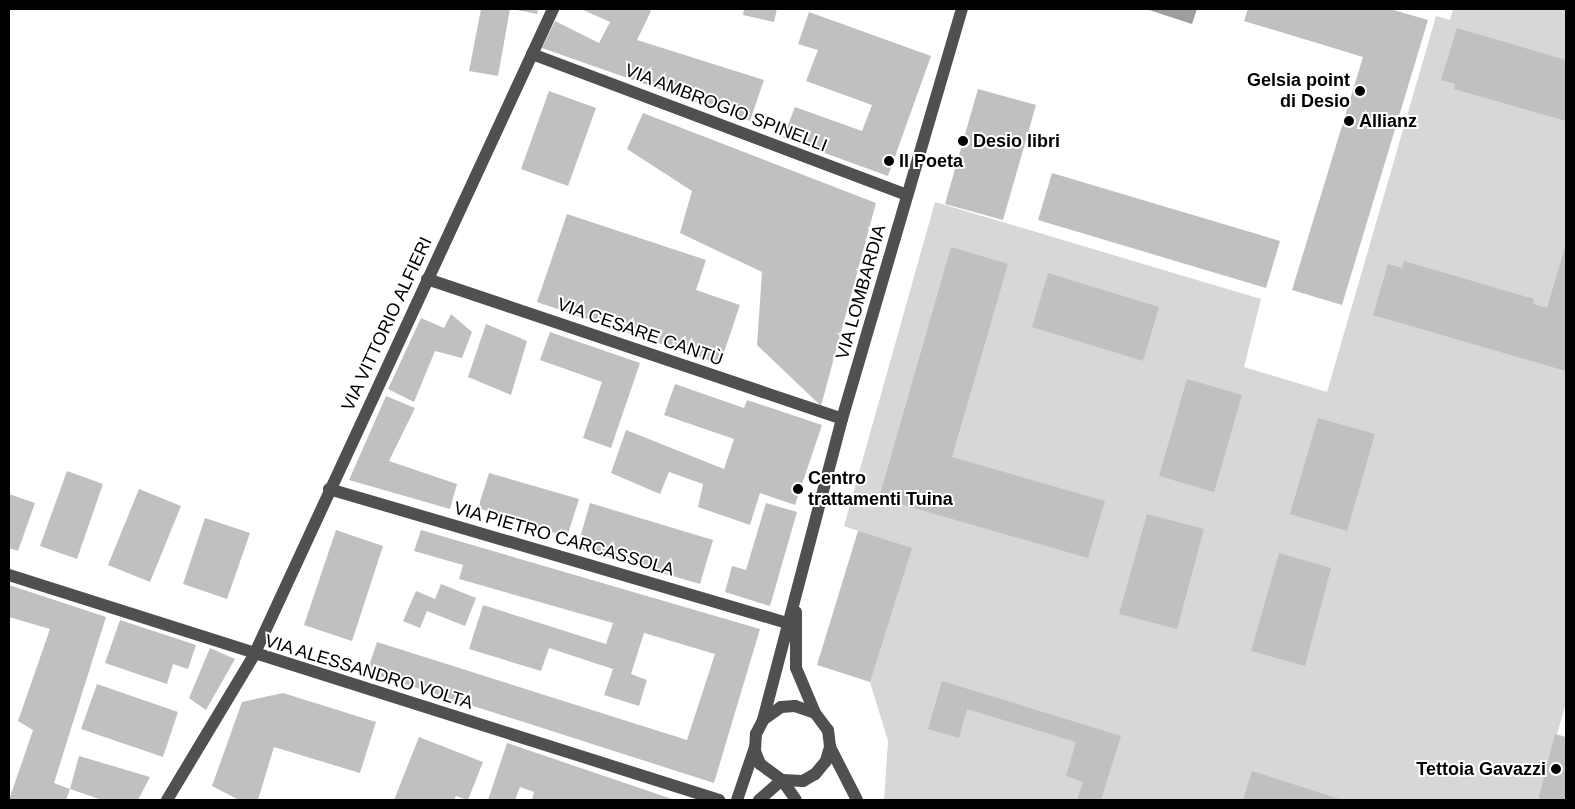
<!DOCTYPE html>
<html>
<head>
<meta charset="utf-8">
<style>
	body { margin:0 }
	#map { position:relative; width:1575px; height:809px; overflow:hidden; background:#fff; font-family:Helvetica,sans-serif }
	div>[style] { position:absolute }
	[style*='--x'] { left:calc(var(--x)*1px); top:calc(var(--y)*1px); width:calc(var(--w)*1px); rotate:calc(var(--a)*1deg) }
	.green>* { inset:0; background:#d7d7d7 }
	.water>* { inset:0; background:#9e9e9e }
	.building>* { inset:0; background:#c0c0c0 }
	.minor>* { height:12px; margin:-6px; padding:0 6px; transform-origin:6px; border-radius:6px; background:#505050 }
	.dots>* { width:14px; height:14px; translate:-50% -50%; box-sizing:border-box; border:2px solid #fff; border-radius:50% }
	span { translate:-50% -50%; white-space:nowrap; text-align:center; line-height:1.15; -webkit-text-stroke:4px #fff; paint-order:stroke }
	.poi-label { font-size:18px; color:#000; font-weight:700 }
	.right { translate:-100% -50%; text-align:right }
	.left { translate:0 -50%; text-align:left }
	.street-label { font-size:18px; color:#000 }
	.frame { position:absolute; inset:0; border:10px solid #000; pointer-events:none }
</style>
</head>
<body>
<div id="map">
	<div class="green">
		<i style="clip-path:polygon(1453px 9px,1566px 9px,1566px 703px,1538px 800px,884px 800px,888px 741px,870px 682px,858px 531px,844px 526px,935px 202px,1261px 299px,1244px 367px,1327px 392px,1436px 16px,1450px 20px)"></i>
	</div>
	<div class="water">
		<i style="clip-path:polygon(1146px 9px,1197px 9px,1192px 24px)"></i>
	</div>
	<div class="building">
		<i style="clip-path:polygon(481px 9px,510px 9px,498px 76px,469px 71px)"></i>
		<i style="clip-path:polygon(512px 9px,538px 9px,537px 14px)"></i>
		<i style="clip-path:polygon(581px 9px,648px 9px,651px 11px,637px 40px,764px 80px,750px 121px,542px 48px,555px 21px,599px 43px,610px 22px)"></i>
		<i style="clip-path:polygon(744px 9px,777px 9px,774px 22px,743px 15px)"></i>
		<i style="clip-path:polygon(1248px 9px,1390px 9px,1428px 20px,1342px 305px,1292px 290px,1363px 57px,1244px 21px)"></i>
		<i style="clip-path:polygon(809px 12px,931px 56px,888px 176px,783px 138px,795px 107px,862px 131px,872px 105px,806px 81px,818px 50px,798px 44px)"></i>
		<i style="clip-path:polygon(1457px 28px,1566px 60px,1566px 121px,1454px 89px,1455px 84px,1441px 80px)"></i>
		<i style="clip-path:polygon(978px 89px,1036px 105px,1003px 220px,945px 204px)"></i>
		<i style="clip-path:polygon(549px 91px,596px 108px,568px 186px,521px 169px)"></i>
		<i style="clip-path:polygon(643px 113px,876px 203px,821px 406px,757px 345px,762px 272px,680px 233px,692px 191px,627px 149px)"></i>
		<i style="clip-path:polygon(1052px 173px,1280px 241px,1266px 288px,1038px 220px)"></i>
		<i style="clip-path:polygon(567px 214px,706px 260px,696px 290px,740px 305px,720px 364px,537px 302px)"></i>
		<i style="clip-path:polygon(1566px 244px,1566px 371px,1373px 315px,1388px 264px,1402px 268px,1404px 261px,1534px 299px,1533px 304px,1547px 308px)"></i>
		<i style="clip-path:polygon(951px 247px,1008px 264px,952px 457px,1105px 501px,1088px 558px,879px 498px)"></i>
		<i style="clip-path:polygon(1048px 273px,1159px 307px,1143px 361px,1032px 327px)"></i>
		<i style="clip-path:polygon(451px 314px,472px 332px,462px 358px,435px 351px,414px 402px,388px 389px,421px 318px,444px 328px)"></i>
		<i style="clip-path:polygon(486px 324px,527px 341px,511px 395px,468px 377px)"></i>
		<i style="clip-path:polygon(550px 332px,640px 363px,611px 448px,583px 438px,602px 382px,540px 360px)"></i>
		<i style="clip-path:polygon(1187px 379px,1242px 395px,1214px 492px,1159px 476px)"></i>
		<i style="clip-path:polygon(675px 384px,744px 408px,747px 400px,822px 425px,795px 505px,760px 493px,750px 525px,698px 507px,703px 484px,669px 472px,660px 494px,611px 473px,626px 430px,724px 469px,734px 439px,664px 415px)"></i>
		<i style="clip-path:polygon(386px 396px,415px 408px,389px 461px,457px 484px,450px 509px,349px 480px)"></i>
		<i style="clip-path:polygon(1318px 418px,1375px 434px,1347px 531px,1290px 514px)"></i>
		<i style="clip-path:polygon(67px 471px,103px 484px,77px 559px,40px 546px)"></i>
		<i style="clip-path:polygon(489px 473px,579px 499px,567px 537px,478px 508px)"></i>
		<i style="clip-path:polygon(139px 489px,181px 506px,150px 582px,108px 565px)"></i>
		<i style="clip-path:polygon(9px 494px,35px 503px,18px 551px,9px 548px)"></i>
		<i style="clip-path:polygon(590px 503px,713px 540px,700px 584px,577px 548px)"></i>
		<i style="clip-path:polygon(766px 503px,797px 512px,770px 606px,725px 592px,732px 566px,746px 570px)"></i>
		<i style="clip-path:polygon(1147px 514px,1204px 529px,1177px 629px,1119px 614px)"></i>
		<i style="clip-path:polygon(205px 518px,250px 533px,227px 599px,183px 584px)"></i>
		<i style="clip-path:polygon(336px 530px,383px 546px,352px 641px,304px 625px)"></i>
		<i style="clip-path:polygon(421px 530px,760px 629px,714px 783px,367px 672px,377px 642px,687px 740px,715px 654px,644px 633px,631px 674px,647px 680px,639px 706px,604px 695px,613px 669px,549px 648px,541px 671px,469px 649px,483px 605px,606px 644px,613px 623px,459px 579px,463px 565px,414px 551px)"></i>
		<i style="clip-path:polygon(858px 531px,912px 548px,870px 682px,817px 665px)"></i>
		<i style="clip-path:polygon(1279px 553px,1331px 568px,1305px 666px,1251px 651px)"></i>
		<i style="clip-path:polygon(441px 584px,476px 598px,465px 626px,427px 611px,420px 628px,403px 621px,416px 591px,435px 599px)"></i>
		<i style="clip-path:polygon(9px 585px,106px 617px,54px 783px,70px 789px,66px 800px,9px 800px,33px 730px,18px 721px,50px 629px,9px 617px)"></i>
		<i style="clip-path:polygon(120px 620px,196px 645px,188px 669px,173px 664px,167px 684px,105px 663px)"></i>
		<i style="clip-path:polygon(210px 648px,235px 659px,206px 710px,189px 698px)"></i>
		<i style="clip-path:polygon(942px 681px,1121px 736px,1101px 800px,1077px 800px,1083px 782px,1066px 776px,1076px 742px,967px 709px,959px 738px,928px 729px)"></i>
		<i style="clip-path:polygon(97px 684px,178px 712px,163px 757px,81px 729px)"></i>
		<i style="clip-path:polygon(283px 693px,376px 722px,360px 773px,274px 747px,258px 800px,239px 800px,212px 786px,242px 702px)"></i>
		<i style="clip-path:polygon(1555px 734px,1566px 737px,1566px 800px,1538px 800px)"></i>
		<i style="clip-path:polygon(419px 737px,483px 762px,468px 800px,456px 796px,454px 800px,394px 800px)"></i>
		<i style="clip-path:polygon(507px 743px,675px 800px,532px 800px,534px 792px,520px 787px,515px 800px,488px 800px)"></i>
		<i style="clip-path:polygon(79px 756px,150px 777px,138px 800px,102px 800px,70px 789px)"></i>
		<i style="clip-path:polygon(1252px 771px,1343px 800px,1243px 800px)"></i>
	</div>
	<div class="minor">
		<i style="--x:532;--y:54;--w:401;--a:20.6"></i>
		<i style="--x:427;--y:279;--w:438;--a:18.6"></i>
		<i style="--x:329;--y:489;--w:478;--a:16.3"></i>
		<i style="--x:9;--y:575;--w:745;--a:17.58"></i>
		<i style="--x:796;--y:612;--w:56;--a:90"></i>
		<i style="--x:796;--y:668;--w:49;--a:67.1"></i>
		<i style="--x:763;--y:720;--w:22;--a:-36"></i>
		<i style="--x:781;--y:707;--w:14;--a:-4"></i>
		<i style="--x:795;--y:706;--w:21;--a:19"></i>
		<i style="--x:815;--y:713;--w:21;--a:53"></i>
		<i style="--x:828;--y:730;--w:17;--a:83"></i>
		<i style="--x:830;--y:747;--w:15;--a:106"></i>
		<i style="--x:826;--y:761;--w:17;--a:130"></i>
		<i style="--x:815;--y:774;--w:14;--a:150"></i>
		<i style="--x:803;--y:781;--w:21;--a:-177"></i>
		<i style="--x:782;--y:780;--w:27;--a:-144"></i>
		<i style="--x:760;--y:764;--w:14;--a:-111"></i>
		<i style="--x:755;--y:751;--w:17;--a:-87"></i>
		<i style="--x:756;--y:734;--w:16;--a:-63"></i>
		<i style="--x:763;--y:720;--w:311;--a:-75.3"></i>
		<i style="--x:842;--y:419;--w:427;--a:-73.7"></i>
		<i style="--x:830;--y:747;--w:59;--a:63"></i>
		<i style="--x:782;--y:780;--w:24;--a:55"></i>
		<i style="--x:167;--y:800;--w:169;--a:-59"></i>
		<i style="--x:254;--y:655;--w:712;--a:-65.16"></i>
		<i style="--x:737;--y:800;--w:56;--a:-71.2"></i>
		<i style="--x:759;--y:800;--w:30;--a:-41"></i>
	</div>
	<div class="dots">
		<i style="left:1360px;top:91px;background:#000"></i>
		<i style="left:1349px;top:121px;background:#000"></i>
		<i style="left:963px;top:141px;background:#000"></i>
		<i style="left:889px;top:161px;background:#000"></i>
		<i style="left:798px;top:489px;background:#000"></i>
		<i style="left:1556px;top:769px;background:#000"></i>
	</div>
	<div class="poi-label">
		<span class="right" style="left:1350px;top:91px">Gelsia point<br>di Desio</span>
		<span class="left" style="left:1359px;top:121px">Allianz</span>
		<span class="left" style="left:973px;top:141px">Desio libri</span>
		<span class="left" style="left:899px;top:161px">Il Poeta</span>
		<span class="left" style="left:808px;top:489px">Centro<br>trattamenti Tuina</span>
		<span class="right" style="left:1546px;top:769px">Tettoia Gavazzi</span>
	</div>
	<div class="street-label">
		<span style="left:726px;top:108px;rotate:21deg">VIA AMBROGIO SPINELLI</span>
		<span style="left:861px;top:292px;rotate:-74deg">VIA LOMBARDIA</span>
		<span style="left:387px;top:324px;rotate:-65deg">VIA VITTORIO ALFIERI</span>
		<span style="left:640px;top:332px;rotate:19deg">VIA CESARE CANTÙ</span>
		<span style="left:564px;top:539px;rotate:16deg">VIA PIETRO CARCASSOLA</span>
		<span style="left:369px;top:672px;rotate:17deg">VIA ALESSANDRO VOLTA</span>
	</div>
	<div class="frame"></div>
</div>
</body>
</html>
